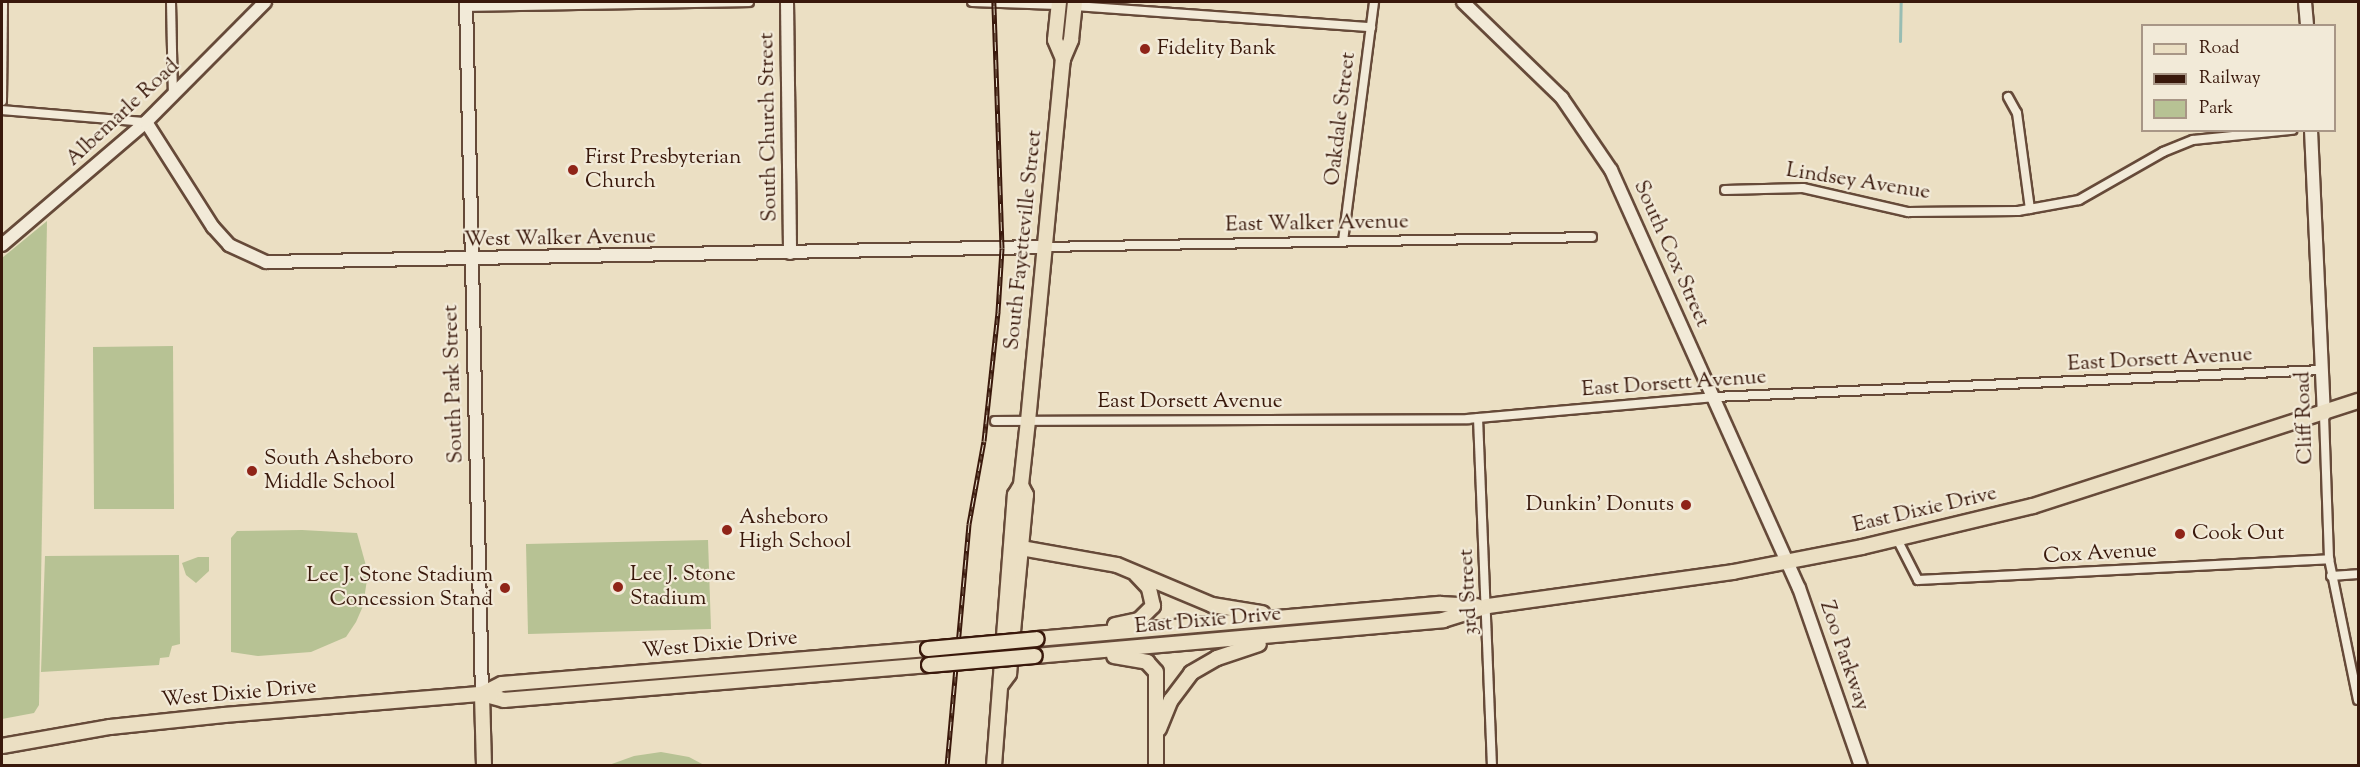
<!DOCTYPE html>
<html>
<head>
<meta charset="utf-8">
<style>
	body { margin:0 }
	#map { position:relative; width:2360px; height:767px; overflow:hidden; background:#ebdfc3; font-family:"Sorts Mill Goudy",serif }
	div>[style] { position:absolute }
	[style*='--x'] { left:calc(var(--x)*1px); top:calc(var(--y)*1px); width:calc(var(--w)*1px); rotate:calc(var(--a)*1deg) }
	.green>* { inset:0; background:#b7c294 }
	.stream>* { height:3px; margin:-1.5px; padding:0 1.5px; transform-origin:1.5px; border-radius:1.5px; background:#98bdb3 }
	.roads { filter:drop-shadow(2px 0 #664a39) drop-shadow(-2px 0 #664a39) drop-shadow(0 2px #664a39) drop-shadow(0 -2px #664a39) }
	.street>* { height:8px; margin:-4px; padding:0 4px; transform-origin:4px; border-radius:4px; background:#f2ead8 }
	.secondary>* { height:12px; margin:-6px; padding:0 6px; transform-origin:6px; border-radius:6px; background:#f2ead8 }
	.primary>* { height:14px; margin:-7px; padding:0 7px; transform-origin:7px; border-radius:7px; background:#ebdfc3 }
	.rail>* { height:5px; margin-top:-2.5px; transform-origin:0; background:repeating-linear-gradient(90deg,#f2ead8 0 9px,#39180b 0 18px); box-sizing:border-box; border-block:2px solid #39180b }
	.bridges { filter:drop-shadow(2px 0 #39180b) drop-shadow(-2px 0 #39180b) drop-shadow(0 2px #39180b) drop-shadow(0 -2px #39180b) }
	.primary-bridge>* { height:14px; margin:-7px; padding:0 7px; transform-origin:7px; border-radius:7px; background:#ebdfc3 }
	.dots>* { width:16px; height:16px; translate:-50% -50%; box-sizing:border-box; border:3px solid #f2ead8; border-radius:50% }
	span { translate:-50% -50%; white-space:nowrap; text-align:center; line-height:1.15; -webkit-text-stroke:4.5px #f2ead8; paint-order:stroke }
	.poi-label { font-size:21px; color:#39180b }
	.left { translate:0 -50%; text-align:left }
	.right { translate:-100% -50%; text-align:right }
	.street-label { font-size:21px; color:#39180b }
	.frame { position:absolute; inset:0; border:3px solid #39180b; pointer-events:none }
	.legend { position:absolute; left:2141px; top:24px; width:195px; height:108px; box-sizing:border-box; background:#f2ead8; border:2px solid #a89686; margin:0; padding:8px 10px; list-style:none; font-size:18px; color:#39180b }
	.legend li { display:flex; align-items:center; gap:12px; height:30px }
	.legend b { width:30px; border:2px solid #a89686 }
</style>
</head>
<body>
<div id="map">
	<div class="green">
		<i style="clip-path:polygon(47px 221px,39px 705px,34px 713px,2px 719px,2px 258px)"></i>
		<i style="clip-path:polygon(173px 346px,174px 509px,94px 509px,93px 347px)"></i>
		<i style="clip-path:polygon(302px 530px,357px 533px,368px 573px,363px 606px,356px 622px,346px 637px,311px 652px,258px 656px,231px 652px,231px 538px,237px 531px)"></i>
		<i style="clip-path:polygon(708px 540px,711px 629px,528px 634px,526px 544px)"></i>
		<i style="clip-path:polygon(179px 555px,180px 644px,172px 646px,169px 657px,160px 658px,159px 665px,41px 672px,45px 556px)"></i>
		<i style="clip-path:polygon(198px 557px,209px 557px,209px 571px,196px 583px,186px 575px,182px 563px)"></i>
		<i style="clip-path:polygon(661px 752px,689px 757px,704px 765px,609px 765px,634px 756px)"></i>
	</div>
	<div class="stream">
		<i style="--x:1900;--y:41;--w:39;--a:-89"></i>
	</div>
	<div class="roads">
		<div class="street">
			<i style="--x:171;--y:2;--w:93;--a:88.8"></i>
			<i style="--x:972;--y:2;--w:86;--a:2"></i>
			<i style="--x:1075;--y:6;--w:297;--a:4.1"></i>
			<i style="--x:466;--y:7;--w:283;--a:-1"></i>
			<i style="--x:2008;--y:97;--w:18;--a:61"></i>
			<i style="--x:2017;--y:113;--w:97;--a:82.3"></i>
			<i style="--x:2;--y:101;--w:99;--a:-89.4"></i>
			<i style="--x:2;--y:110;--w:144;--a:4.8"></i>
			<i style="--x:1725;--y:190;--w:78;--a:-1.5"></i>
			<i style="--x:1803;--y:188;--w:108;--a:12.9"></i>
			<i style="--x:1908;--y:212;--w:110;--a:-0.5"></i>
			<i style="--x:2018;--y:211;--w:62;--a:-10.2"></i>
			<i style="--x:2079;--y:200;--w:97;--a:-29.7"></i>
			<i style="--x:2163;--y:152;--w:32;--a:-22"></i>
			<i style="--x:2193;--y:140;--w:100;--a:-5.8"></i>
			<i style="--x:1343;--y:241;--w:241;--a:-82.6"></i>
			<i style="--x:1043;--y:247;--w:549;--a:-1.04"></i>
			<i style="--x:2324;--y:415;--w:144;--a:88"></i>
			<i style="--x:2329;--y:559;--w:144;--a:78.4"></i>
			<i style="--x:1478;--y:418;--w:348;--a:87.7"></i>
			<i style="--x:995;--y:421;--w:473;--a:-0.2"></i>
			<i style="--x:1468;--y:419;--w:247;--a:-5.1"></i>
			<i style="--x:1714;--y:397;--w:609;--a:-2.54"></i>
			<i style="--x:1897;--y:539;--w:46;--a:62.9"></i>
			<i style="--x:1918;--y:580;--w:412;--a:-2.9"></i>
			<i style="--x:2331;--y:576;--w:27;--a:-4"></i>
		</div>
		<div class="secondary">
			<i style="--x:466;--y:2;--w:692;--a:88.68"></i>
			<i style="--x:787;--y:2;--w:251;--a:89.3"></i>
			<i style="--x:1463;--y:2;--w:138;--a:44.1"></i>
			<i style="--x:1562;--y:98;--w:87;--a:55.8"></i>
			<i style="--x:1611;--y:170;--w:458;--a:65.8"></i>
			<i style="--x:1799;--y:588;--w:188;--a:70.8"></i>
			<i style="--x:2305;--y:2;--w:24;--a:85"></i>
			<i style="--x:146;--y:122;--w:125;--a:57.5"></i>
			<i style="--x:213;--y:227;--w:24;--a:48"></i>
			<i style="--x:229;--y:245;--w:41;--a:24.7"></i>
			<i style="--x:266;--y:262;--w:777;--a:-1.11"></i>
			<i style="--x:2311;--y:130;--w:285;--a:87.4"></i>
			<i style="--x:2;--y:245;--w:189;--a:-40.5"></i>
			<i style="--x:146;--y:122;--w:169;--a:-45.2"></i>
		</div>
		<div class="primary">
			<i style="--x:1059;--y:2;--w:38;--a:96"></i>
			<i style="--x:1055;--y:40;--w:21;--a:67"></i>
			<i style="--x:1021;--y:548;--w:97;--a:10"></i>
			<i style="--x:1117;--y:565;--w:103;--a:22.8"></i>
			<i style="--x:1212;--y:605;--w:51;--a:9.1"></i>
			<i style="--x:1115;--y:625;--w:25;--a:-12"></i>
			<i style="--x:1139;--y:620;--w:20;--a:-45"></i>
			<i style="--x:1153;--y:606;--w:18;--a:-103"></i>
			<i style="--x:1149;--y:588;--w:19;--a:-133"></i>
			<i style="--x:1037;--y:639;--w:405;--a:-5"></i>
			<i style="--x:1440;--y:604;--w:37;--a:3"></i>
			<i style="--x:1035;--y:656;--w:410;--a:-5"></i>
			<i style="--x:1443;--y:620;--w:47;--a:-17.3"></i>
			<i style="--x:1488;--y:606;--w:247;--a:-7.9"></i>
			<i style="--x:1733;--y:572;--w:131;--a:-11"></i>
			<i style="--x:1862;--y:547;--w:176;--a:-13.5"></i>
			<i style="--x:2033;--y:506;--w:342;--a:-17.9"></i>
			<i style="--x:1114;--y:656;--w:34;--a:10"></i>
			<i style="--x:1147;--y:662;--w:13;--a:48"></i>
			<i style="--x:1156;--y:672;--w:94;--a:90"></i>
			<i style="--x:1001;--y:685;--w:14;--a:-54"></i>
			<i style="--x:1009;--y:674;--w:180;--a:-84.6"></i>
			<i style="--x:1026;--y:495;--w:11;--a:-117"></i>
			<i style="--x:482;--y:694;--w:22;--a:-27"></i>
			<i style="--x:502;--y:684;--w:427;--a:-4.7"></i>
			<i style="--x:482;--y:694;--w:72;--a:88.4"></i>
			<i style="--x:1159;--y:729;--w:31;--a:-68"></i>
			<i style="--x:1171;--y:700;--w:34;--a:-53"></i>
			<i style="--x:1191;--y:673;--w:30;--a:-30"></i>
			<i style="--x:1217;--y:658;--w:44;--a:-18.4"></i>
			<i style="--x:2;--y:746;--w:110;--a:-10"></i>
			<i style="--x:110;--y:727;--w:115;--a:-6"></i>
			<i style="--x:224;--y:715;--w:259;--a:-4.7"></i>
			<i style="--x:482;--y:694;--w:23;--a:15"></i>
			<i style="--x:504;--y:700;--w:426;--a:-4.7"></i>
			<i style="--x:994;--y:766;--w:272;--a:-85.6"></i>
			<i style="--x:1015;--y:495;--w:12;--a:-59"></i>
			<i style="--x:1021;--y:485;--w:64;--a:-83.8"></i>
			<i style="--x:1028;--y:421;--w:364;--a:-84.5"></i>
			<i style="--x:1063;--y:59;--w:21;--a:-67"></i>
			<i style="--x:1071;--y:40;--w:38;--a:-84"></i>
		</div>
	</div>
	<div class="rail">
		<i style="--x:947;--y:766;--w:243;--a:-84.8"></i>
		<i style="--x:969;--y:524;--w:84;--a:-79.8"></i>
		<i style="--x:984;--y:441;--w:130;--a:-83.8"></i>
		<i style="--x:998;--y:312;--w:64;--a:-86.4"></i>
		<i style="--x:1002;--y:248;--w:246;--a:-91.9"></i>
	</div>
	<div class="bridges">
		<div class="primary-bridge">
			<i style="--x:928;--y:649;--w:109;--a:-5.2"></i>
			<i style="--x:929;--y:665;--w:106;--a:-4.9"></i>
		</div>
	</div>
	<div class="dots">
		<i style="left:1145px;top:49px;background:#8f2418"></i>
		<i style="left:573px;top:170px;background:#8f2418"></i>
		<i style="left:252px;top:471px;background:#8f2418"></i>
		<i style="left:1686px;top:505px;background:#8f2418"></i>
		<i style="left:727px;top:530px;background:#8f2418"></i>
		<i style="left:2180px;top:534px;background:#8f2418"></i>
		<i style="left:618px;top:587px;background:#8f2418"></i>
		<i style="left:505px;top:588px;background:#8f2418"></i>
	</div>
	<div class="poi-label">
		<span class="left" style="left:1157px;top:49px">Fidelity Bank</span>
		<span class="left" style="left:585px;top:170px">First Presbyterian<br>Church</span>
		<span class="left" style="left:264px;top:471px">South Asheboro<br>Middle School</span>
		<span class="right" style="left:1674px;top:505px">Dunkin' Donuts</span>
		<span class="left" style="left:739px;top:530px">Asheboro<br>High School</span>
		<span class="left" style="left:2192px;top:534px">Cook Out</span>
		<span class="left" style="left:630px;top:587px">Lee J. Stone<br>Stadium</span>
		<span class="right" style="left:493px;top:588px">Lee J. Stone Stadium<br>Concession Stand</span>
	</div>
	<div class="street-label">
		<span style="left:123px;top:113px;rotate:-43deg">Albemarle Road</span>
		<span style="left:1341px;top:119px;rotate:-83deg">Oakdale Street</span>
		<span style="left:769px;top:127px;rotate:-91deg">South Church Street</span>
		<span style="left:1858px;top:182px;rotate:9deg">Lindsey Avenue</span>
		<span style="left:1317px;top:224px;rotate:-1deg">East Walker Avenue</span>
		<span style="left:560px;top:239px;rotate:-1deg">West Walker Avenue</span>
		<span style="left:1024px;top:240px;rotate:-84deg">South Fayetteville Street</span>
		<span style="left:1671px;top:254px;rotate:66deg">South Cox Street</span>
		<span style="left:2160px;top:360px;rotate:-3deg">East Dorsett Avenue</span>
		<span style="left:454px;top:384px;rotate:-92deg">South Park Street</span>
		<span style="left:1674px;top:384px;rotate:-4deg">East Dorsett Avenue</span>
		<span style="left:1190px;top:402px">East Dorsett Avenue</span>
		<span style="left:2305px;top:418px;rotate:-92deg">Cliff Road</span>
		<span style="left:1925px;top:510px;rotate:-13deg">East Dixie Drive</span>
		<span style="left:2100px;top:554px;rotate:-3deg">Cox Avenue</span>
		<span style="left:1469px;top:592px;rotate:-93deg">3rd Street</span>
		<span style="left:1208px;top:621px;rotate:-5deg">East Dixie Drive</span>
		<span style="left:720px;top:645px;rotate:-5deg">West Dixie Drive</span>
		<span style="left:1844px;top:656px;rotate:71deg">Zoo Parkway</span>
		<span style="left:239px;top:694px;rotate:-5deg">West Dixie Drive</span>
	</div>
	<div class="frame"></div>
	<ul class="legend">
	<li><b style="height:8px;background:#ebdfc3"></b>Road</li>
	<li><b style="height:8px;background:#39180b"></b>Railway</li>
	<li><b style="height:16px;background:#b7c294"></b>Park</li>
	</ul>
</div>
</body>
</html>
